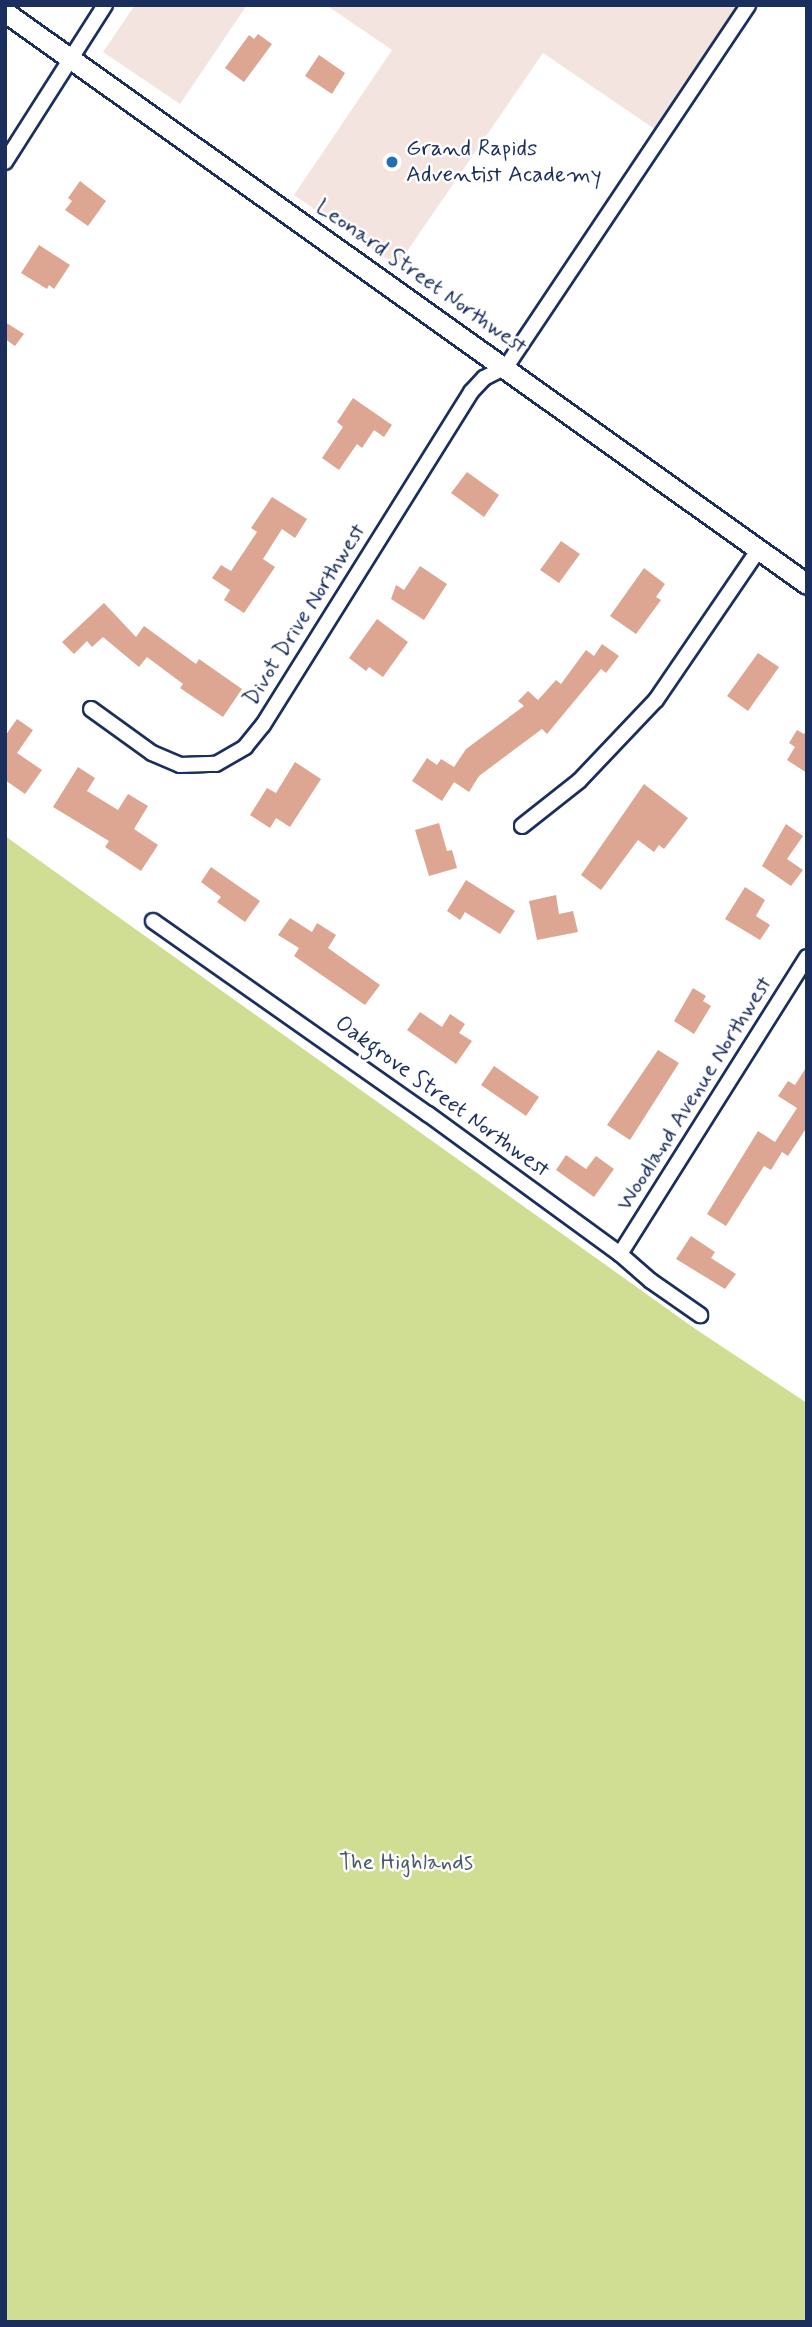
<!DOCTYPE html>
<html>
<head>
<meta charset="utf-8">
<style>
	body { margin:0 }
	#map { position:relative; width:812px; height:2327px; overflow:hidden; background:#fff; font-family:Mynerve,sans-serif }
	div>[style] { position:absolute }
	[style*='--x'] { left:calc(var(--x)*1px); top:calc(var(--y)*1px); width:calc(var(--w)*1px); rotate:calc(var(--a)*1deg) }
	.built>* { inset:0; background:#f4e4df }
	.green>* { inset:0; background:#cfde92 }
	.building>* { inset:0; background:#dca693 }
	.roads { filter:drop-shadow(2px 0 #1b2f5e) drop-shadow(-2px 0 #1b2f5e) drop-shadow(0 2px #1b2f5e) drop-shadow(0 -2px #1b2f5e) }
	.street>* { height:14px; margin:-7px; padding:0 7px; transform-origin:7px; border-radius:7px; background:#fff }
	.secondary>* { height:19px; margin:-9.5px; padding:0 9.5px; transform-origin:9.5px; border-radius:9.5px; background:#fff }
	.dots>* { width:19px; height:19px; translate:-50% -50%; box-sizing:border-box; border:4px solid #fff; border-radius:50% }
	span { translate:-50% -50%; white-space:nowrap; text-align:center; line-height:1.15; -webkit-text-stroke:5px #fff; paint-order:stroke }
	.poi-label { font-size:23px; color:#1b2f5e }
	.left { translate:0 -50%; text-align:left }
	.street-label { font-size:23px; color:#1b2f5e }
	.park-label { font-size:23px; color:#485b6b }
	.frame { position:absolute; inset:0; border:7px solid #1b2f5e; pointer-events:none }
</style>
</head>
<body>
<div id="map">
	<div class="built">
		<i style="clip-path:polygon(135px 5px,247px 5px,180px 104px,103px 52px)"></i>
		<i style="clip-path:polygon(326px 5px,741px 5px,656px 130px,543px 53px,397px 266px,294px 195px,392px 50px)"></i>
	</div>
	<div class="green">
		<i style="clip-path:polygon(5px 836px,694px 1328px,807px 1403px,807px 2322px,5px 2322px)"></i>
	</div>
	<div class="building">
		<i style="clip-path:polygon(258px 34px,272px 44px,244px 82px,225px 68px,249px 35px,254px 39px)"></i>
		<i style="clip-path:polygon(319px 55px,345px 73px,332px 94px,305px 76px)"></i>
		<i style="clip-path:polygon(80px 181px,106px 201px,88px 226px,65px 210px,72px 201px,68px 198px)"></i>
		<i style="clip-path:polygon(39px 245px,70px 265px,54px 289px,49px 285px,47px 289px,21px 273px)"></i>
		<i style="clip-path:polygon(5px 322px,24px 334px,15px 346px,5px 339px)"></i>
		<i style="clip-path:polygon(353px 398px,392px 425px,384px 437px,374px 430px,362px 448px,357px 444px,339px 470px,322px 458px,343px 427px,337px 422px)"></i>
		<i style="clip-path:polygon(467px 472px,499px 495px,484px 517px,451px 493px)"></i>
		<i style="clip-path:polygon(272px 497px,307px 519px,295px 538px,282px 529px,263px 559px,275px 567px,244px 613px,224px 600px,230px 590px,212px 578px,221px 565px,231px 571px,257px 532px,251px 528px)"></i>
		<i style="clip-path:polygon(561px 541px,580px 554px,559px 583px,540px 570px)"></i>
		<i style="clip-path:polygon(420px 566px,447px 584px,424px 620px,391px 599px,396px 585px,404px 590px)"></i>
		<i style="clip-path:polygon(644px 568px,665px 584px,656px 597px,661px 600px,636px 634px,610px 616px)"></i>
		<i style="clip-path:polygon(104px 603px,136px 637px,144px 626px,196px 664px,199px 659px,242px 689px,223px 717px,180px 688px,183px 684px,147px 657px,139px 667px,103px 637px,92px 647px,87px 641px,74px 654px,62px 642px)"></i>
		<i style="clip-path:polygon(377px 619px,408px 642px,383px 677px,369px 667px,366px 671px,349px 658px)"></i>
		<i style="clip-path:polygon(602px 644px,619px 656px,606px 673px,601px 669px,547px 734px,542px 729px,479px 776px,469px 792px,454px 782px,442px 801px,412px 781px,427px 758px,437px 765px,441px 759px,454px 767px,466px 749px,524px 706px,518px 701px,528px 691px,538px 700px,556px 680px,561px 684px,586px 650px,594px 656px)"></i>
		<i style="clip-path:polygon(758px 653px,779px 667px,748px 711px,727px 696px)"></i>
		<i style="clip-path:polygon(17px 719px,33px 730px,17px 753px,42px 770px,25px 794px,5px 780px,5px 736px)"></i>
		<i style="clip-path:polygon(807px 729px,807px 773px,787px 760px,795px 747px,789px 743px,797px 730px,804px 734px)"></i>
		<i style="clip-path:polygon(295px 762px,321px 779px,290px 827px,276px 818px,270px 828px,250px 815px,267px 788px,276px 793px)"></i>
		<i style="clip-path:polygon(78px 767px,95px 778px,87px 791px,118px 810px,128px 794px,148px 806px,134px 829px,158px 845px,141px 871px,105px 847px,109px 841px,53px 807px)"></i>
		<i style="clip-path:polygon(644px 784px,688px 818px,664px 849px,659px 845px,654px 852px,638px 840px,601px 890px,581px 875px)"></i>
		<i style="clip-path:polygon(439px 823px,447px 851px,452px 850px,457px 868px,429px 876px,415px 830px)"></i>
		<i style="clip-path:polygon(786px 824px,803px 836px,787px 859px,803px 870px,791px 886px,762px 866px)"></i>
		<i style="clip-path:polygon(211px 867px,260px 901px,245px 922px,217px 902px,221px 897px,201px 882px)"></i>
		<i style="clip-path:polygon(466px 880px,515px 911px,500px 934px,465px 912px,460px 920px,447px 911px)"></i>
		<i style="clip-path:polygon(745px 887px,765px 900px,756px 916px,770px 925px,760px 940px,725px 919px)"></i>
		<i style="clip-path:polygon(556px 895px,559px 914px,573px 911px,578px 932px,537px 940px,529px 901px)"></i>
		<i style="clip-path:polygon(290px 918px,312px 932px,317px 923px,336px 935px,328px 948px,380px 985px,365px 1005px,294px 956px,299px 948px,278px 935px)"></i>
		<i style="clip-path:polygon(693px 988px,706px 996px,703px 1001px,711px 1006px,694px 1034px,674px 1021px)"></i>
		<i style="clip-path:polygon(420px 1012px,442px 1027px,450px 1014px,465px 1024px,459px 1033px,472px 1041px,456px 1064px,407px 1030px)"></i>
		<i style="clip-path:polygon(658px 1050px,679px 1063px,630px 1140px,607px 1125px)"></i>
		<i style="clip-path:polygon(494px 1066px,539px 1097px,526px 1116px,481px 1085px)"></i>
		<i style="clip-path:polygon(807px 1066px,807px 1127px,788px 1156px,782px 1152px,771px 1170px,764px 1166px,726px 1226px,707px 1214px,758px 1131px,775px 1142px,797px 1108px,778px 1096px,788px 1081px,795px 1085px)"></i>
		<i style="clip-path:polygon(566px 1155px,586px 1169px,596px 1156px,614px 1169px,594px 1197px,556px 1170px)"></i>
		<i style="clip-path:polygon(691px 1236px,715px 1252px,711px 1258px,736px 1274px,725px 1289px,676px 1259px)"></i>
	</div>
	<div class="roads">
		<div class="street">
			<i style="--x:5;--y:162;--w:186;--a:-57.5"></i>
			<i style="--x:91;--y:709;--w:75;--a:35.8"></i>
			<i style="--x:152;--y:753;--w:30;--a:23"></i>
			<i style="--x:180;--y:765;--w:36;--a:-2"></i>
			<i style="--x:216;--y:764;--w:34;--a:-30"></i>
			<i style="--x:245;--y:747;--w:28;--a:-51"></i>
			<i style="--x:263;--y:725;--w:393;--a:-58"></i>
			<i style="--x:471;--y:392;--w:19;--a:-47"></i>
			<i style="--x:484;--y:378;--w:25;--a:-27"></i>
			<i style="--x:506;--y:367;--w:435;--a:-56.2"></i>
			<i style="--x:522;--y:826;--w:73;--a:-38.3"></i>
			<i style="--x:579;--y:781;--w:112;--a:-46.5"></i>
			<i style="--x:656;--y:700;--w:183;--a:-55.7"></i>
			<i style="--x:153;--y:921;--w:336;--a:35.1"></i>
			<i style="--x:428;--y:1114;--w:238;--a:36.1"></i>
			<i style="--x:620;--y:1254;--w:41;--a:41.1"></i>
			<i style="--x:651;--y:1281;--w:60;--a:34.8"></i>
			<i style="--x:620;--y:1254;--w:351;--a:-57.8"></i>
		</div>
		<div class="secondary">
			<i style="--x:5;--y:12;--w:985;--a:35.5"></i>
		</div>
	</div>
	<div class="dots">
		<i style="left:392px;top:162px;background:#1f6fb2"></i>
	</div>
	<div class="poi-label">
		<span class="left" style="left:406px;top:162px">Grand Rapids<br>Adventist Academy</span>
	</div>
	<div class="street-label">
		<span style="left:421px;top:277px;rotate:35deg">Leonard Street Northwest</span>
		<span style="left:305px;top:615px;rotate:-58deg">Divot Drive Northwest</span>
		<span style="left:695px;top:1094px;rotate:-58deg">Woodland Avenue Northwest</span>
		<span style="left:442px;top:1097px;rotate:36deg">Oakgrove Street Northwest</span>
	</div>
	<div class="park-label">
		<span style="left:406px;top:1863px">The Highlands</span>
	</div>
	<div class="frame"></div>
</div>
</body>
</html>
